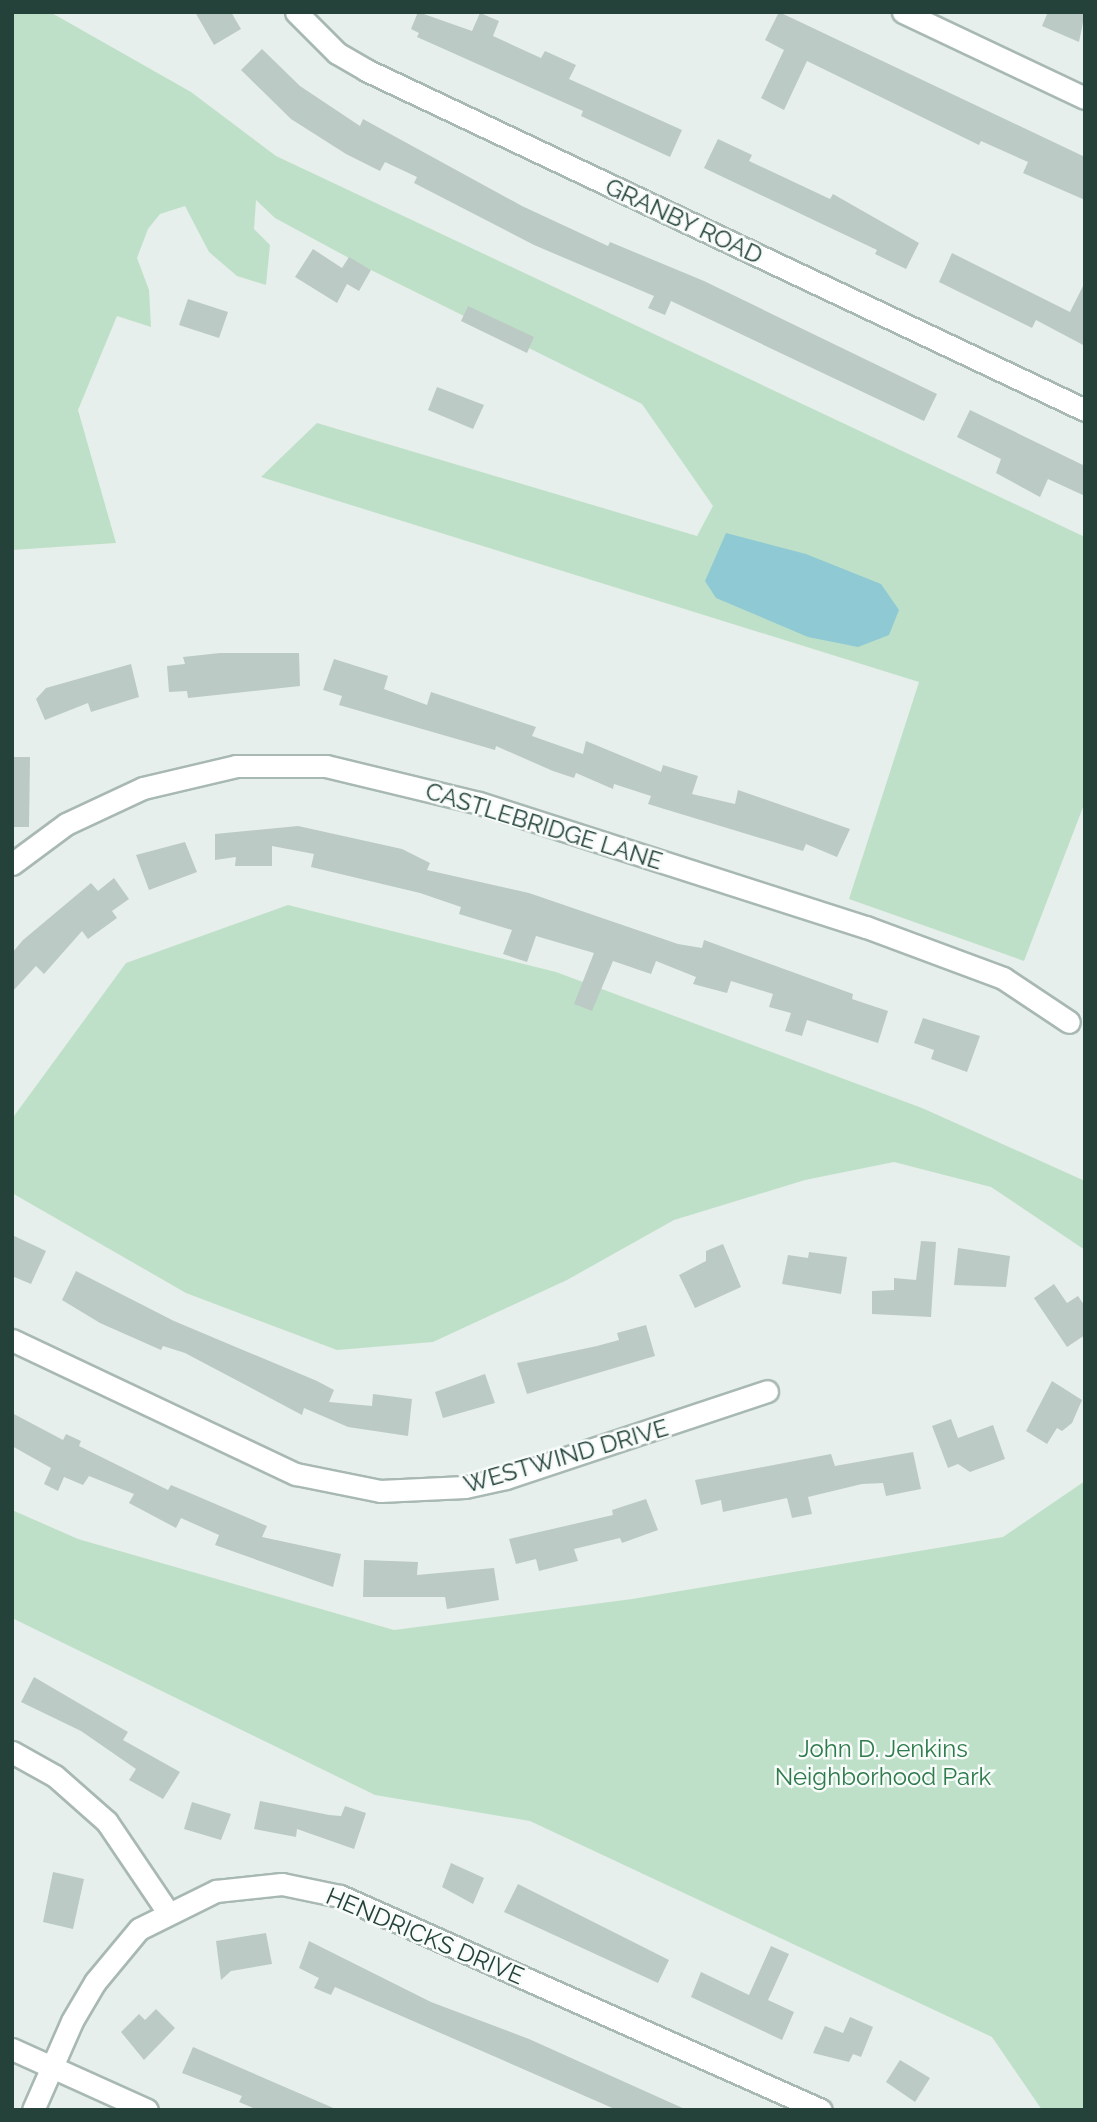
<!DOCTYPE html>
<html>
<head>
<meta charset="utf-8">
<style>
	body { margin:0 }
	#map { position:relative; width:1097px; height:2122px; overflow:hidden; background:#e6efeb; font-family:Raleway,sans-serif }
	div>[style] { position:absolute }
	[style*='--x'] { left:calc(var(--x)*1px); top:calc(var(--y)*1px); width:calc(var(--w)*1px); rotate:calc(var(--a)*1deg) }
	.green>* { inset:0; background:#bfe0c8 }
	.water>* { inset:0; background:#8ec9d4 }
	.building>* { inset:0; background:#bbcac4 }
	.roads { filter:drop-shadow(2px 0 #a8b8b2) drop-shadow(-2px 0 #a8b8b2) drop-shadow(0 2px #a8b8b2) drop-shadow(0 -2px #a8b8b2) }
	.street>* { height:21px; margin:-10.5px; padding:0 10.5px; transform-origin:10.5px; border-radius:10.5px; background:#fff }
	span { translate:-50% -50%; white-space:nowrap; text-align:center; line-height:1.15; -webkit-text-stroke:5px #f7fbf9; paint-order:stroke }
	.street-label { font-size:24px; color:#24423a }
	.park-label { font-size:24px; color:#2d7a4b }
	.frame { position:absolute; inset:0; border:14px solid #24423a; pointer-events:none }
</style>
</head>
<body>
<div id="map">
	<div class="green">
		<i style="clip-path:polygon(12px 12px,50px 12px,191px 92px,276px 156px,1085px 537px,1085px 802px,1024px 961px,849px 899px,919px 682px,261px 477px,317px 423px,697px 536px,713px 506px,642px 404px,373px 271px,275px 218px,256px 200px,254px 229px,270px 245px,266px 285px,237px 276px,209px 252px,185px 206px,160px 214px,148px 229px,137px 258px,149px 290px,151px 327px,117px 316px,78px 410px,116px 543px,12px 550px)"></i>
		<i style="clip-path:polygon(288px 905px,556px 972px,922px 1108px,1085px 1181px,1085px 1250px,991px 1187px,894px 1162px,805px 1180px,674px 1220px,567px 1280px,433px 1342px,337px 1350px,186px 1293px,12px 1193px,14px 1116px,126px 963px)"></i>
		<i style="clip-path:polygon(1085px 1481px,1085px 2110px,1042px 2110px,992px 2037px,530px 1821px,375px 1795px,12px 1618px,12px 1510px,78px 1539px,394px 1630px,632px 1599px,1003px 1537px)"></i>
	</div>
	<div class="water">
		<i style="clip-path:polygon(726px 533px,806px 554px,881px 584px,899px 610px,889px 635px,858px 647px,808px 637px,716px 598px,705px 581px)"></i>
	</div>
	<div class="building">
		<i style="clip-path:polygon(195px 12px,231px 12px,241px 29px,214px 45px)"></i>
		<i style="clip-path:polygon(418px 12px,472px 31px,480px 13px,499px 21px,493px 36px,541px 58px,545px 51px,576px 65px,569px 79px,682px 130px,670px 157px,581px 116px,583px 111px,417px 37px,419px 33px,411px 29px)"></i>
		<i style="clip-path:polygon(779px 12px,1085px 157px,1085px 200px,1023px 173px,1028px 162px,981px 141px,979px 145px,807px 61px,784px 110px,761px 98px,784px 50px,765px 40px)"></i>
		<i style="clip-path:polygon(1048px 12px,1085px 12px,1079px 42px,1042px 26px)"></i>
		<i style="clip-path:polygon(262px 49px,300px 86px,360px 126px,363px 119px,522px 206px,608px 246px,610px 242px,704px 281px,937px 394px,924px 421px,671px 301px,665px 315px,648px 308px,654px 296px,534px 245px,414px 183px,417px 177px,385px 162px,380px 171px,346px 154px,291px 119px,241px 70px)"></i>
		<i style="clip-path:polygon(718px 139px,752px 155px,749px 161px,830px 199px,833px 194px,919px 243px,906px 269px,875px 254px,877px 250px,704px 168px)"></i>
		<i style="clip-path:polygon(313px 249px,342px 268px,349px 257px,371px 270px,359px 291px,347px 284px,337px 303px,295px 277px)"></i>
		<i style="clip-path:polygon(952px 253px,1070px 312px,1085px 282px,1085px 346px,1036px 320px,1032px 328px,939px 282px)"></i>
		<i style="clip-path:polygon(188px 299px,228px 312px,219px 338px,179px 325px)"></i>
		<i style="clip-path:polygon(468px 306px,534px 337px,527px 353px,461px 321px)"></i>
		<i style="clip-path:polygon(437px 387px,484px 405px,473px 429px,428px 410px)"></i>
		<i style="clip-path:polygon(970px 410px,1085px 466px,1085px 496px,1048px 479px,1040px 497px,996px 473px,1001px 459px,957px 437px)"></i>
		<i style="clip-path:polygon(220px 653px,299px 653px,300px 686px,188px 698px,187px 691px,169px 692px,167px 666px,185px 664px,183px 657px)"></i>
		<i style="clip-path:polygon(334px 659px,388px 676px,384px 689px,427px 705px,431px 692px,536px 727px,532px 736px,583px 754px,586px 741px,661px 772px,663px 765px,698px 776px,692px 794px,735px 804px,738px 790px,850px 829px,837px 857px,806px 844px,803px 851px,648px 804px,651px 796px,614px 784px,613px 789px,576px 773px,574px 778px,553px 771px,496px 746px,495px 750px,339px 705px,342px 696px,323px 690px)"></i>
		<i style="clip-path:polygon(131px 664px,139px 697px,91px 712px,88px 703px,45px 720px,36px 699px,46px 688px)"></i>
		<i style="clip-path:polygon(12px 757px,30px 757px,29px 827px,14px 827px)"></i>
		<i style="clip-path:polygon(298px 826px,402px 849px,430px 863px,427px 870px,529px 893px,678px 944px,702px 948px,704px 940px,853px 994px,852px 999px,888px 1011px,878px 1043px,807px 1020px,802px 1036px,785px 1031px,791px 1013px,769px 1007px,773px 994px,731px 981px,727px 993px,693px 984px,696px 977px,656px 961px,651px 974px,613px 961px,592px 1011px,574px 1004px,594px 953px,536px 936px,527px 962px,503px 954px,512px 930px,459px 914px,461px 907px,420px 893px,311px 867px,314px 854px,272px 846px,272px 866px,235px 866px,236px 857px,215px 860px,215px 834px)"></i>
		<i style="clip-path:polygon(185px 842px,197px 872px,149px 890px,136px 855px)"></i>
		<i style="clip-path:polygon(114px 878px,129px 899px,112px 911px,117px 918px,88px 939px,82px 931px,44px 974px,36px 966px,12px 992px,12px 953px,23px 940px,91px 883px,98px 891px)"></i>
		<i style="clip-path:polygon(923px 1018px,980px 1036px,967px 1072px,931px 1059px,934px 1050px,914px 1043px)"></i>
		<i style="clip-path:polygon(12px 1235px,46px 1251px,31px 1284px,12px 1276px)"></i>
		<i style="clip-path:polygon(921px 1241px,936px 1242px,931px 1317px,872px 1314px,872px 1291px,894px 1290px,894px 1278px,916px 1280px)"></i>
		<i style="clip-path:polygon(723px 1244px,741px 1287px,695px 1308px,679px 1275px,706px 1261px,706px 1251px)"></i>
		<i style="clip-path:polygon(958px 1248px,1010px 1256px,1006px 1287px,954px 1285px)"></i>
		<i style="clip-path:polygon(809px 1252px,847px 1257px,841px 1294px,782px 1284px,788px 1255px,808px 1258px)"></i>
		<i style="clip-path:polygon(76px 1271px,174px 1321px,317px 1381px,334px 1390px,329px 1402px,372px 1406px,373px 1394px,412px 1399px,408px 1436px,348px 1427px,304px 1408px,302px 1415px,185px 1353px,163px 1346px,161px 1350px,100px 1323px,62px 1300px)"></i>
		<i style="clip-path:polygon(1054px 1284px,1067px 1303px,1078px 1296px,1085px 1306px,1085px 1335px,1067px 1347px,1034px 1298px)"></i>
		<i style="clip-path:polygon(646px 1325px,655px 1356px,527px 1394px,517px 1363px,597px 1346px,619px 1340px,617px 1333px)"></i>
		<i style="clip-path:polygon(485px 1374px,495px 1403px,443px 1418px,435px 1392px)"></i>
		<i style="clip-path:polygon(1052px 1381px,1082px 1400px,1072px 1423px,1062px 1431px,1057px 1428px,1047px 1444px,1026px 1431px)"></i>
		<i style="clip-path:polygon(12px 1413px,63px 1440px,66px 1434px,81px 1441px,79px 1446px,168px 1490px,171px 1485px,267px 1526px,262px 1537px,341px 1554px,333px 1587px,215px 1545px,219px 1535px,181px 1518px,176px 1528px,129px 1503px,134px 1494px,89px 1476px,83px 1485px,64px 1477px,58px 1491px,44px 1484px,51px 1468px,12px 1446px)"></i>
		<i style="clip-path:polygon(951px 1419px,958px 1438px,993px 1425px,1005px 1459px,970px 1472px,958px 1464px,948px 1468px,932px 1426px)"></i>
		<i style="clip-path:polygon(913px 1452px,921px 1489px,886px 1496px,883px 1483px,862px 1484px,808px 1497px,812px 1514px,792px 1518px,787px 1498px,723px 1512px,721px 1500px,701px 1505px,695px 1480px,831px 1454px,835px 1466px)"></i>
		<i style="clip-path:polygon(646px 1499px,658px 1530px,622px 1543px,620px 1538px,574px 1549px,578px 1561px,539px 1571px,536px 1559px,516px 1564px,509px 1539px,613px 1515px,612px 1510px)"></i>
		<i style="clip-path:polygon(364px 1560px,418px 1562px,417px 1575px,494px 1568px,499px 1600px,447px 1609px,445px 1597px,363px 1597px)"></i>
		<i style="clip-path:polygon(34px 1677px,128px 1732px,123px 1740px,180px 1772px,163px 1799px,129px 1780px,136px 1769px,81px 1731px,21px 1702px)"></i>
		<i style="clip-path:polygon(260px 1801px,329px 1815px,341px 1816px,345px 1806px,366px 1813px,354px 1849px,297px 1829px,296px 1837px,254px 1829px)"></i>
		<i style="clip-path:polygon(192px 1802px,231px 1814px,221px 1840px,184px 1829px)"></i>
		<i style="clip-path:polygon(451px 1863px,484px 1878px,473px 1904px,442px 1887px)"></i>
		<i style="clip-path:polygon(53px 1872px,84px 1879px,73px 1929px,43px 1922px)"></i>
		<i style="clip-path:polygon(518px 1884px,669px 1960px,658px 1983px,504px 1912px)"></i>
		<i style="clip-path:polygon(266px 1933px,272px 1964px,231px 1971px,221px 1980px,216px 1941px)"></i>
		<i style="clip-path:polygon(309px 1941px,431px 2002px,529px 2039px,687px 2110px,617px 2110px,335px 1987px,331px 1995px,314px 1988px,319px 1978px,299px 1968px)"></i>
		<i style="clip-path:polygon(771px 1946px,789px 1954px,768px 2000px,794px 2012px,782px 2040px,691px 1997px,701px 1972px,749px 1995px)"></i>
		<i style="clip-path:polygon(156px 2009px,175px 2028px,144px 2060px,121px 2032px,139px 2014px,145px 2020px)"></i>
		<i style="clip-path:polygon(850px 2017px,873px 2027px,861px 2057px,853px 2054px,849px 2062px,813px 2053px,825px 2026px,843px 2033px)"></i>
		<i style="clip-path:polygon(193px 2047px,241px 2068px,338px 2110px,258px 2110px,239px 2102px,242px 2096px,182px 2073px)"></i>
		<i style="clip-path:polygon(900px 2060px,930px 2078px,915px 2102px,886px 2082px)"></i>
	</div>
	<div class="roads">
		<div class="street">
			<i style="--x:296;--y:12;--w:58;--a:45"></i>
			<i style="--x:337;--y:53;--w:34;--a:30"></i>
			<i style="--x:366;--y:70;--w:795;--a:25.31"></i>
			<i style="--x:903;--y:12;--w:201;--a:25.3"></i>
			<i style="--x:12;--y:864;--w:67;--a:-36.5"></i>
			<i style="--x:66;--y:824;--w:85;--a:-25.1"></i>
			<i style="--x:143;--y:788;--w:96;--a:-13.3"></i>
			<i style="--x:236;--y:766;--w:90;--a:0"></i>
			<i style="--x:326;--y:766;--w:157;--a:13.6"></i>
			<i style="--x:479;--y:803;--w:406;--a:17.8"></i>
			<i style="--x:866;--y:927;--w:146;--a:20.4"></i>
			<i style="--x:1003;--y:978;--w:79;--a:33.7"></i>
			<i style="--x:12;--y:1340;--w:314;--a:25.3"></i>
			<i style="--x:296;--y:1474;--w:86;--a:11.4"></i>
			<i style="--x:380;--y:1491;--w:85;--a:-2.7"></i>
			<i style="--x:465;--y:1487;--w:42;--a:-12.4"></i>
			<i style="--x:506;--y:1478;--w:275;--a:-18.4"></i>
			<i style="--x:12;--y:1752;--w:49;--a:29.2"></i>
			<i style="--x:55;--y:1776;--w:69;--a:41.5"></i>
			<i style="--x:107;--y:1822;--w:107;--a:56"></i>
			<i style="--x:12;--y:2049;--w:148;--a:24.3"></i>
			<i style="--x:33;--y:2110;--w:97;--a:-66.3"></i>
			<i style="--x:72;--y:2021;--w:45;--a:-59.5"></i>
			<i style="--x:95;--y:1982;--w:69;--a:-50.3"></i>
			<i style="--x:139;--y:1929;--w:86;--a:-26.3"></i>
			<i style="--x:216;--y:1891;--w:66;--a:-6.1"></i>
			<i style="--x:282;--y:1884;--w:59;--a:11.7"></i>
			<i style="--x:340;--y:1896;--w:526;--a:23.98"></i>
		</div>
	</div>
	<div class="street-label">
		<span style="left:684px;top:221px;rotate:25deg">GRANBY ROAD</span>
		<span style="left:544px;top:826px;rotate:17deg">CASTLEBRIDGE LANE</span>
		<span style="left:566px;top:1456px;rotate:-16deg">WESTWIND DRIVE</span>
		<span style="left:425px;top:1936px;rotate:23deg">HENDRICKS DRIVE</span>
	</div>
	<div class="park-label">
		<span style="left:883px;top:1763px">John D. Jenkins<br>Neighborhood Park</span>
	</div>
	<div class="frame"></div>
</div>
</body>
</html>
